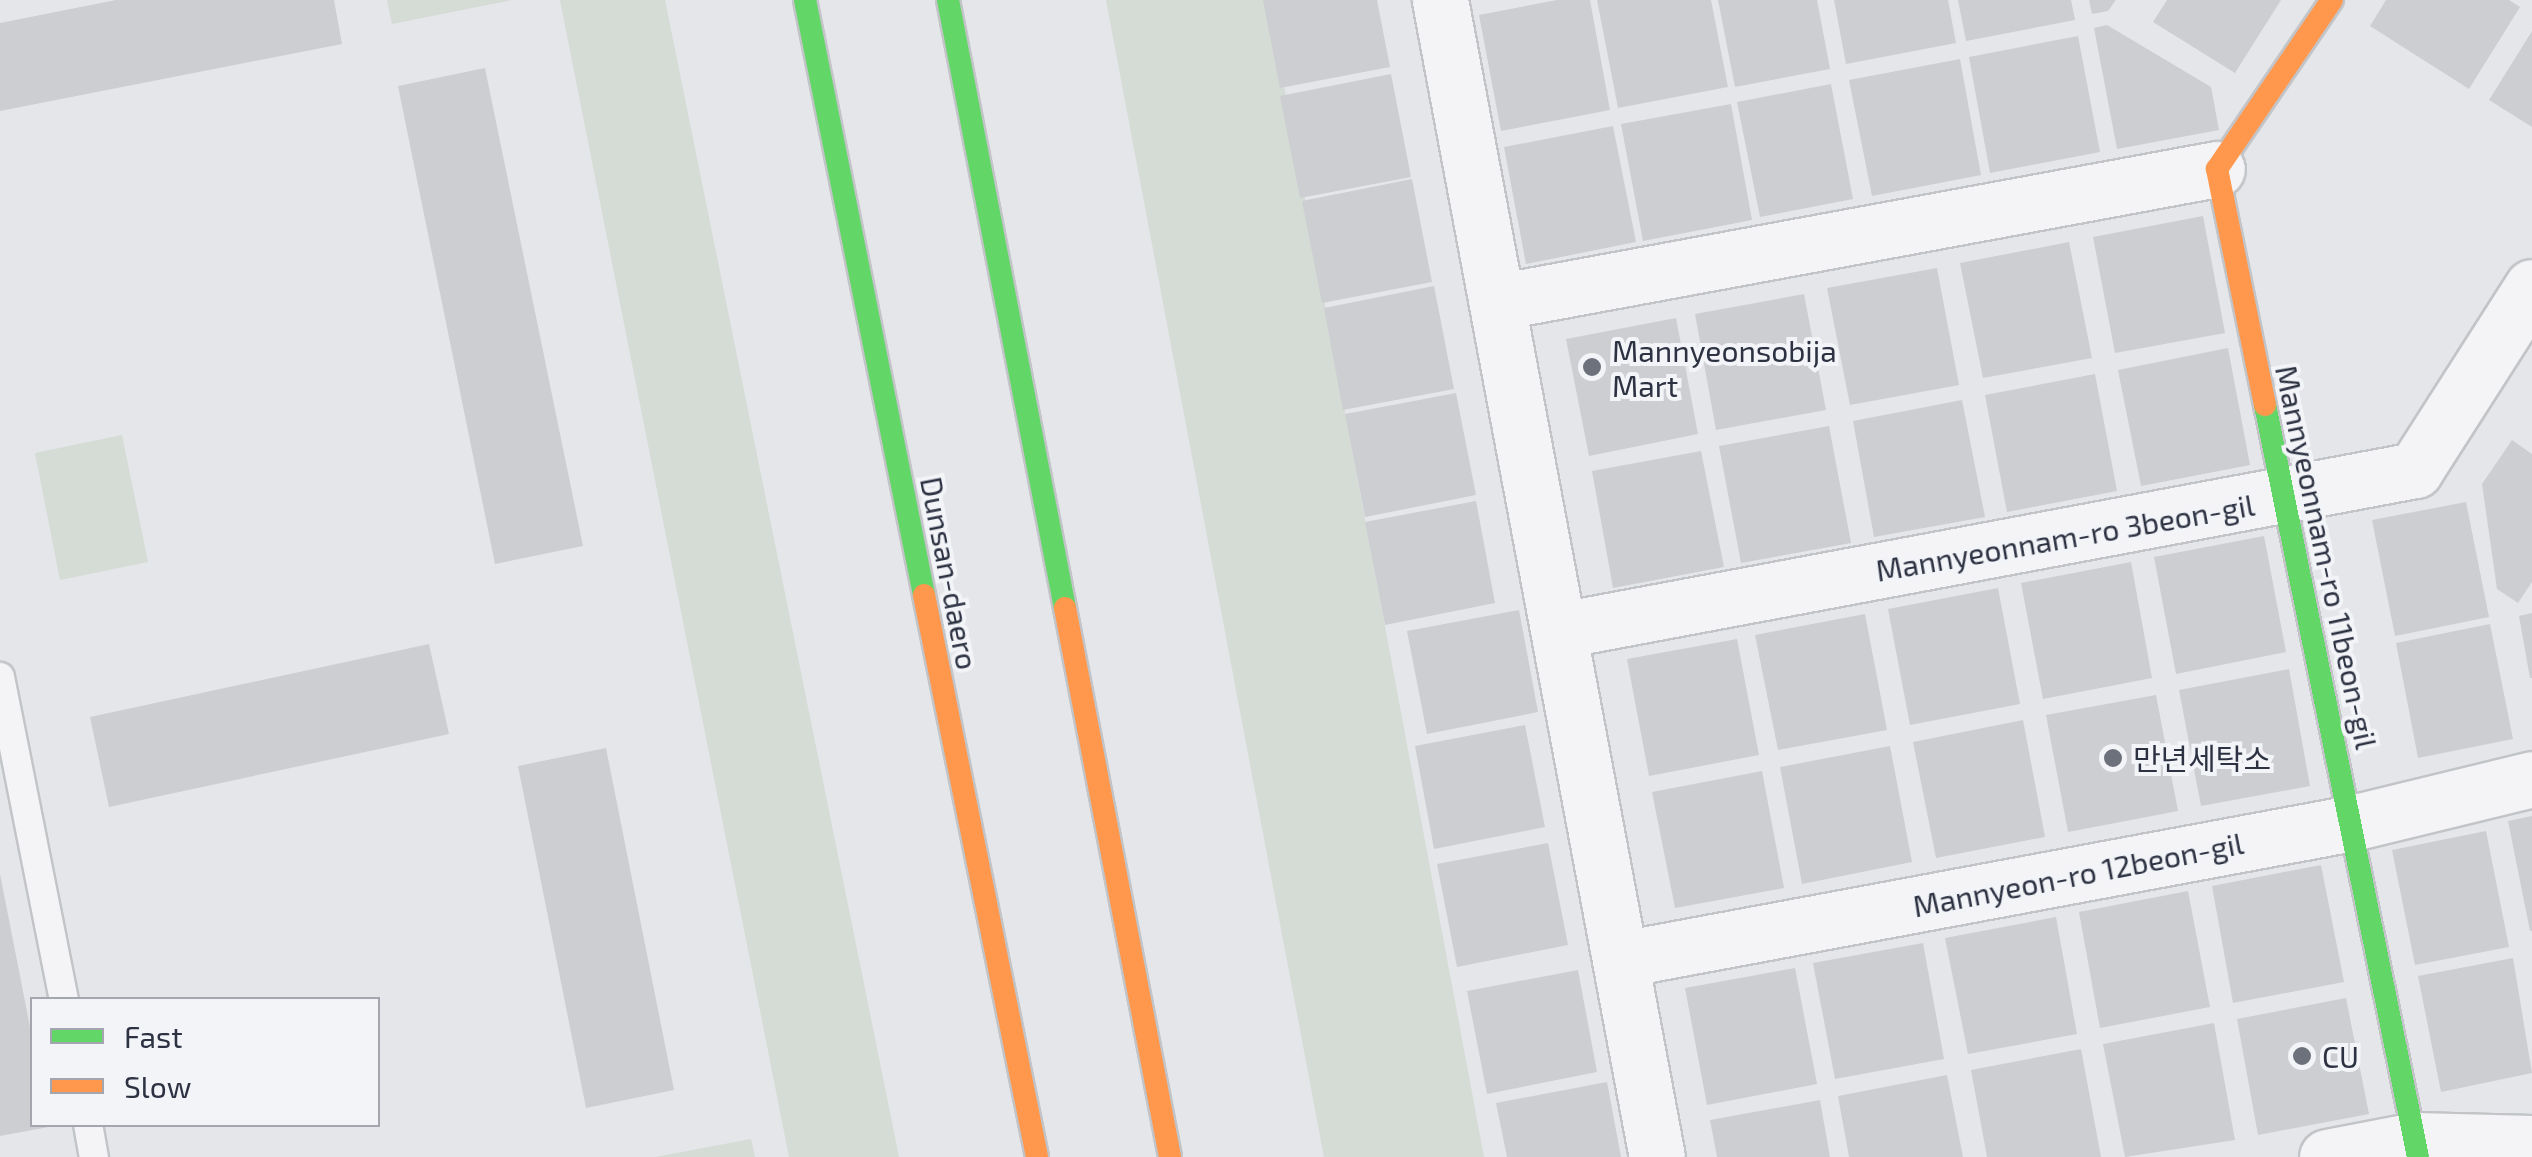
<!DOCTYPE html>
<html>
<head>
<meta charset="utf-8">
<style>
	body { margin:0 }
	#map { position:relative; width:2532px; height:1157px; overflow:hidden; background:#e4e6e9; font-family:"Exo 2","Noto Sans KR",sans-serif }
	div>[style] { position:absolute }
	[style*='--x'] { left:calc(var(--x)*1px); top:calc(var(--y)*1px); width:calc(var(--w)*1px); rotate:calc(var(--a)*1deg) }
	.green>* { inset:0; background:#d4dcd5 }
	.building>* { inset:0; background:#cdced1 }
	.roads { filter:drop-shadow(2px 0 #c2c4c7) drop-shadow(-2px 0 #c2c4c7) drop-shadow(0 2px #c2c4c7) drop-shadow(0 -2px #c2c4c7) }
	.lane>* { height:28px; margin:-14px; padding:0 14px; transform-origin:14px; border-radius:14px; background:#f4f4f6 }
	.street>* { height:55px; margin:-27.5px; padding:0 27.5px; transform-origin:27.5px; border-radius:27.5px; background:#f4f4f6 }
	.fast>* { height:22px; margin:-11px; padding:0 11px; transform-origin:11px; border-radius:11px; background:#63d668 }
	.slow>* { height:22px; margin:-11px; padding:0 11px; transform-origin:11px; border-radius:11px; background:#ff974d }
	.dots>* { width:28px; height:28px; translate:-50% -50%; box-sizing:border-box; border:5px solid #f3f4f8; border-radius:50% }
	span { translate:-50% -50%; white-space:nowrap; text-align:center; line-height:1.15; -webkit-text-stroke:8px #f3f4f8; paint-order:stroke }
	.poi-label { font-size:30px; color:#2c3242 }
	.left { translate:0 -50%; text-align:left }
	.street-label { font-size:30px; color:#2c3242 }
	.legend { position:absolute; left:30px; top:997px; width:350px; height:130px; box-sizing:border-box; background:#f3f4f8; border:2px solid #a3a6af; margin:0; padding:12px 18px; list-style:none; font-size:30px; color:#2c3242 }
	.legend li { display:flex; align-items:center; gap:20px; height:50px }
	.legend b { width:50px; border:2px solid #a3a6af }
</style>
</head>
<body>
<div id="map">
	<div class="green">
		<i style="clip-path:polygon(387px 0,512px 0,392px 24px)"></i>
		<i style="clip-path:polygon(560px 0,665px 0,899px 1157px,789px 1157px)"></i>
		<i style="clip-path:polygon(1106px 0,1268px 0,1484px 1157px,1324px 1157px)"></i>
		<i style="clip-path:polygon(122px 435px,148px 562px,60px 580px,35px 453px)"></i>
		<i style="clip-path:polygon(751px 1139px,755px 1157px,655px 1157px)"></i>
	</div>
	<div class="building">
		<i style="clip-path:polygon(116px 0,334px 0,342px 44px,0 111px,0 23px)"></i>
		<i style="clip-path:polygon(1263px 0,1377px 0,1390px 67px,1280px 88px)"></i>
		<i style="clip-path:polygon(1557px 0,1590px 0,1610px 110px,1501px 131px,1479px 15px)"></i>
		<i style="clip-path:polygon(1597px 0,1711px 0,1728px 87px,1618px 108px)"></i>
		<i style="clip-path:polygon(1718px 0,1817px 0,1830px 69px,1735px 87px)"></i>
		<i style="clip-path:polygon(1834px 0,1948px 0,1956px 43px,1846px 64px)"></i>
		<i style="clip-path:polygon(1958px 0,2071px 0,2075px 20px,1966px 41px)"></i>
		<i style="clip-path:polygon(2089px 0,2116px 0,2108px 11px,2092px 14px)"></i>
		<i style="clip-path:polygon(2167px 0,2281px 0,2235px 73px,2153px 22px)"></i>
		<i style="clip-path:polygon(2386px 0,2509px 0,2520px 7px,2469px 89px,2370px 26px)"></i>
		<i style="clip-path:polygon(2107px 25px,2211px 87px,2219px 130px,2117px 149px,2094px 28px)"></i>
		<i style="clip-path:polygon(2532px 31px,2532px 127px,2489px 100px)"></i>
		<i style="clip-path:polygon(2078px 36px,2100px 152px,1990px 173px,1969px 57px)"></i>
		<i style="clip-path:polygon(1960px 59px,1981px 175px,1872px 196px,1849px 80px)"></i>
		<i style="clip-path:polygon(485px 68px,583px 546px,495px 564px,398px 86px)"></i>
		<i style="clip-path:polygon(1391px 74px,1411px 177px,1300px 198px,1280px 96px)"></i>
		<i style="clip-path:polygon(1831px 84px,1853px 199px,1760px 217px,1737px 102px)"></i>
		<i style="clip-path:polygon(1731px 104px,1752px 220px,1643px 241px,1621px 124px)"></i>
		<i style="clip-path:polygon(1613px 126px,1636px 242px,1526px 264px,1504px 147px)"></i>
		<i style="clip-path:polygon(1412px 179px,1432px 282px,1322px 303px,1302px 201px)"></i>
		<i style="clip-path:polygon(2203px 216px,2225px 333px,2115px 353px,2093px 237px)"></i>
		<i style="clip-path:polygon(2069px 242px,2092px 358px,1983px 378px,1960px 263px)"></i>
		<i style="clip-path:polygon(1937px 268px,1959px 385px,1850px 405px,1827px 288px)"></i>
		<i style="clip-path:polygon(1434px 286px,1454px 389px,1343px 410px,1324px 308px)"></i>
		<i style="clip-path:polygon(1804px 294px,1826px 410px,1716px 430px,1695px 314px)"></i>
		<i style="clip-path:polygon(1676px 318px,1698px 434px,1589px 456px,1566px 339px)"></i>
		<i style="clip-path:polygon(2228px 348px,2250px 465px,2141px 486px,2118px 370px)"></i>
		<i style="clip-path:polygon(2095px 374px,2117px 491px,2007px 512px,1985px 395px)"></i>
		<i style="clip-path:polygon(1456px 393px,1476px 495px,1365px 517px,1345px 414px)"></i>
		<i style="clip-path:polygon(1962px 400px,1985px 517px,1874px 537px,1853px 421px)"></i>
		<i style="clip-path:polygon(1829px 426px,1851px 543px,1741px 563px,1719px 446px)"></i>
		<i style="clip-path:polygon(2512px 440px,2532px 454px,2532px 582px,2518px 603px,2497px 589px,2482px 484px)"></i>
		<i style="clip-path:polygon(1701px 451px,1724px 567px,1613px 588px,1592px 471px)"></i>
		<i style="clip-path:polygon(1476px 501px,1495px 603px,1385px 625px,1365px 522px)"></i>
		<i style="clip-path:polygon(2466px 502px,2489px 617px,2395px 636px,2372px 520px)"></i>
		<i style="clip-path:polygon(2264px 536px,2286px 652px,2176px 674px,2154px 557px)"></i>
		<i style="clip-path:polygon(2131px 562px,2152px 678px,2043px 699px,2021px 583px)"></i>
		<i style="clip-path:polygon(1998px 588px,2020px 704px,1910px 725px,1888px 609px)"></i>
		<i style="clip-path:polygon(1519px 610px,1538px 712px,1427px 734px,1407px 631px)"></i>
		<i style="clip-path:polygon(2532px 613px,2532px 678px,2530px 678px,2519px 616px)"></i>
		<i style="clip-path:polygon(1865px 614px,1887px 730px,1778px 750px,1755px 635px)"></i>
		<i style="clip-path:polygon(2490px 624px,2513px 739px,2418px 758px,2396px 643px)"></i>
		<i style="clip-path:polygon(1737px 639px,1759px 755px,1649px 776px,1627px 659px)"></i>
		<i style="clip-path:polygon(429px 644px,449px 734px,109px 807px,90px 717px)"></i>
		<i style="clip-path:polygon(2289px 669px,2310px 786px,2201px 806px,2179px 690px)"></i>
		<i style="clip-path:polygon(2156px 695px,2178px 811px,2068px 832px,2046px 715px)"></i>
		<i style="clip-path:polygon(2023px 720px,2045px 837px,1936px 858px,1913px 742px)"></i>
		<i style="clip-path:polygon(1525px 725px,1545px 827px,1434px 849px,1415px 746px)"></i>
		<i style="clip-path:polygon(1890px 746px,1912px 862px,1802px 884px,1780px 767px)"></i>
		<i style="clip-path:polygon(606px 748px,674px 1090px,586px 1108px,518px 766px)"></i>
		<i style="clip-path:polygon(1762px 771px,1784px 888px,1675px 908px,1652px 792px)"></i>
		<i style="clip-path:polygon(2532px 816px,2532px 931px,2530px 931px,2508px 821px)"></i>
		<i style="clip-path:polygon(2486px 831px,2509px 947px,2415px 965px,2392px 850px)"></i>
		<i style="clip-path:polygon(1548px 843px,1568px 945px,1457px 967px,1437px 864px)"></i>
		<i style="clip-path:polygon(2321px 865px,2344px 982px,2233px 1003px,2212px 886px)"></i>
		<i style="clip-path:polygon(0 874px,32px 1037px,32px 1124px,54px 1126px,0 1136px)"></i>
		<i style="clip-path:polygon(2188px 891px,2210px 1007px,2100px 1028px,2079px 912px)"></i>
		<i style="clip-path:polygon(2056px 917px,2077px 1034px,1968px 1054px,1945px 938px)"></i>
		<i style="clip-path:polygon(1923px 943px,1944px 1059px,1835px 1079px,1813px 963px)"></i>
		<i style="clip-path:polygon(2513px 958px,2532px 1073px,2441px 1092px,2418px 976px)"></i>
		<i style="clip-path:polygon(1795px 968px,1817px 1084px,1707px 1105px,1685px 988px)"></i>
		<i style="clip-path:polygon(1578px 970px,1597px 1072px,1487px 1094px,1467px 991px)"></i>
		<i style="clip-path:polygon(2346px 998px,2369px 1114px,2258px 1135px,2237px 1019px)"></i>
		<i style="clip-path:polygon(2214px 1023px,2235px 1140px,2125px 1157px,2103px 1044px)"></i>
		<i style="clip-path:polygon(2081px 1049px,2101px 1157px,1987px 1157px,1971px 1070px)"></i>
		<i style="clip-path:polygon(1947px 1075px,1963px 1157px,1849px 1157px,1838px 1096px)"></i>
		<i style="clip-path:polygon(1607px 1082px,1621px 1157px,1507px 1157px,1496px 1103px)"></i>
		<i style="clip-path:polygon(1820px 1100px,1830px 1157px,1717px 1157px,1710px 1120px)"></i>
	</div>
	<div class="roads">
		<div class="lane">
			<i style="--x:0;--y:677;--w:329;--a:78.8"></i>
			<i style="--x:88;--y:1124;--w:34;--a:80"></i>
		</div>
		<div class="street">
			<i style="--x:1440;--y:0;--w:1177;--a:79.38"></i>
			<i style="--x:1497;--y:302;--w:732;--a:-10.47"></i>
			<i style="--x:1561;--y:630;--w:869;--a:-10.61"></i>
			<i style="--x:2415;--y:470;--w:217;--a:-57.4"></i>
			<i style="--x:1622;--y:959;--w:743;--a:-10.55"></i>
			<i style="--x:2352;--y:823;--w:185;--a:-13.7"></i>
			<i style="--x:2327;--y:1157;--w:90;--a:-10.9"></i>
			<i style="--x:2415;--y:1140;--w:117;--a:1.5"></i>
		</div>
		<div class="fast">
			<i style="--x:805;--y:0;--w:607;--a:78.69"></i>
			<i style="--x:948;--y:0;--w:619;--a:79.11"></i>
			<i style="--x:2265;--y:405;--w:767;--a:78.5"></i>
		</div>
		<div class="slow">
			<i style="--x:2265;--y:405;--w:241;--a:-101.5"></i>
			<i style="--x:2217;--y:169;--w:204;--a:-55.8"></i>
			<i style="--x:924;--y:595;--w:573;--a:78.63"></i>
			<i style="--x:1065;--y:608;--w:559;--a:79.17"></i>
		</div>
	</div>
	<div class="dots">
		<i style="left:1592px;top:367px;background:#6c717c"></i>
		<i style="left:2113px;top:758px;background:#6c717c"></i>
		<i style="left:2302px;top:1056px;background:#6c717c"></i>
	</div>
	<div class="poi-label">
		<span class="left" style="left:1612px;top:367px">Mannyeonsobija<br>Mart</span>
		<span class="left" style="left:2133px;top:758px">만년세탁소</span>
		<span class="left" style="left:2322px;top:1056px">CU</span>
	</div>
	<div class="street-label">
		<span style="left:2065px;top:537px;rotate:-10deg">Mannyeonnam-ro 3beon-gil</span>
		<span style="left:2327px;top:557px;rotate:78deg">Mannyeonnam-ro 11beon-gil</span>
		<span style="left:950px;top:573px;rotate:79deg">Dunsan-daero</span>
		<span style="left:2078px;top:874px;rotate:-11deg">Mannyeon-ro 12beon-gil</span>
	</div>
	<ul class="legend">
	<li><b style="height:12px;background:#63d668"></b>Fast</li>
	<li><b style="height:12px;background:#ff974d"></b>Slow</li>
	</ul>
</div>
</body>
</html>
